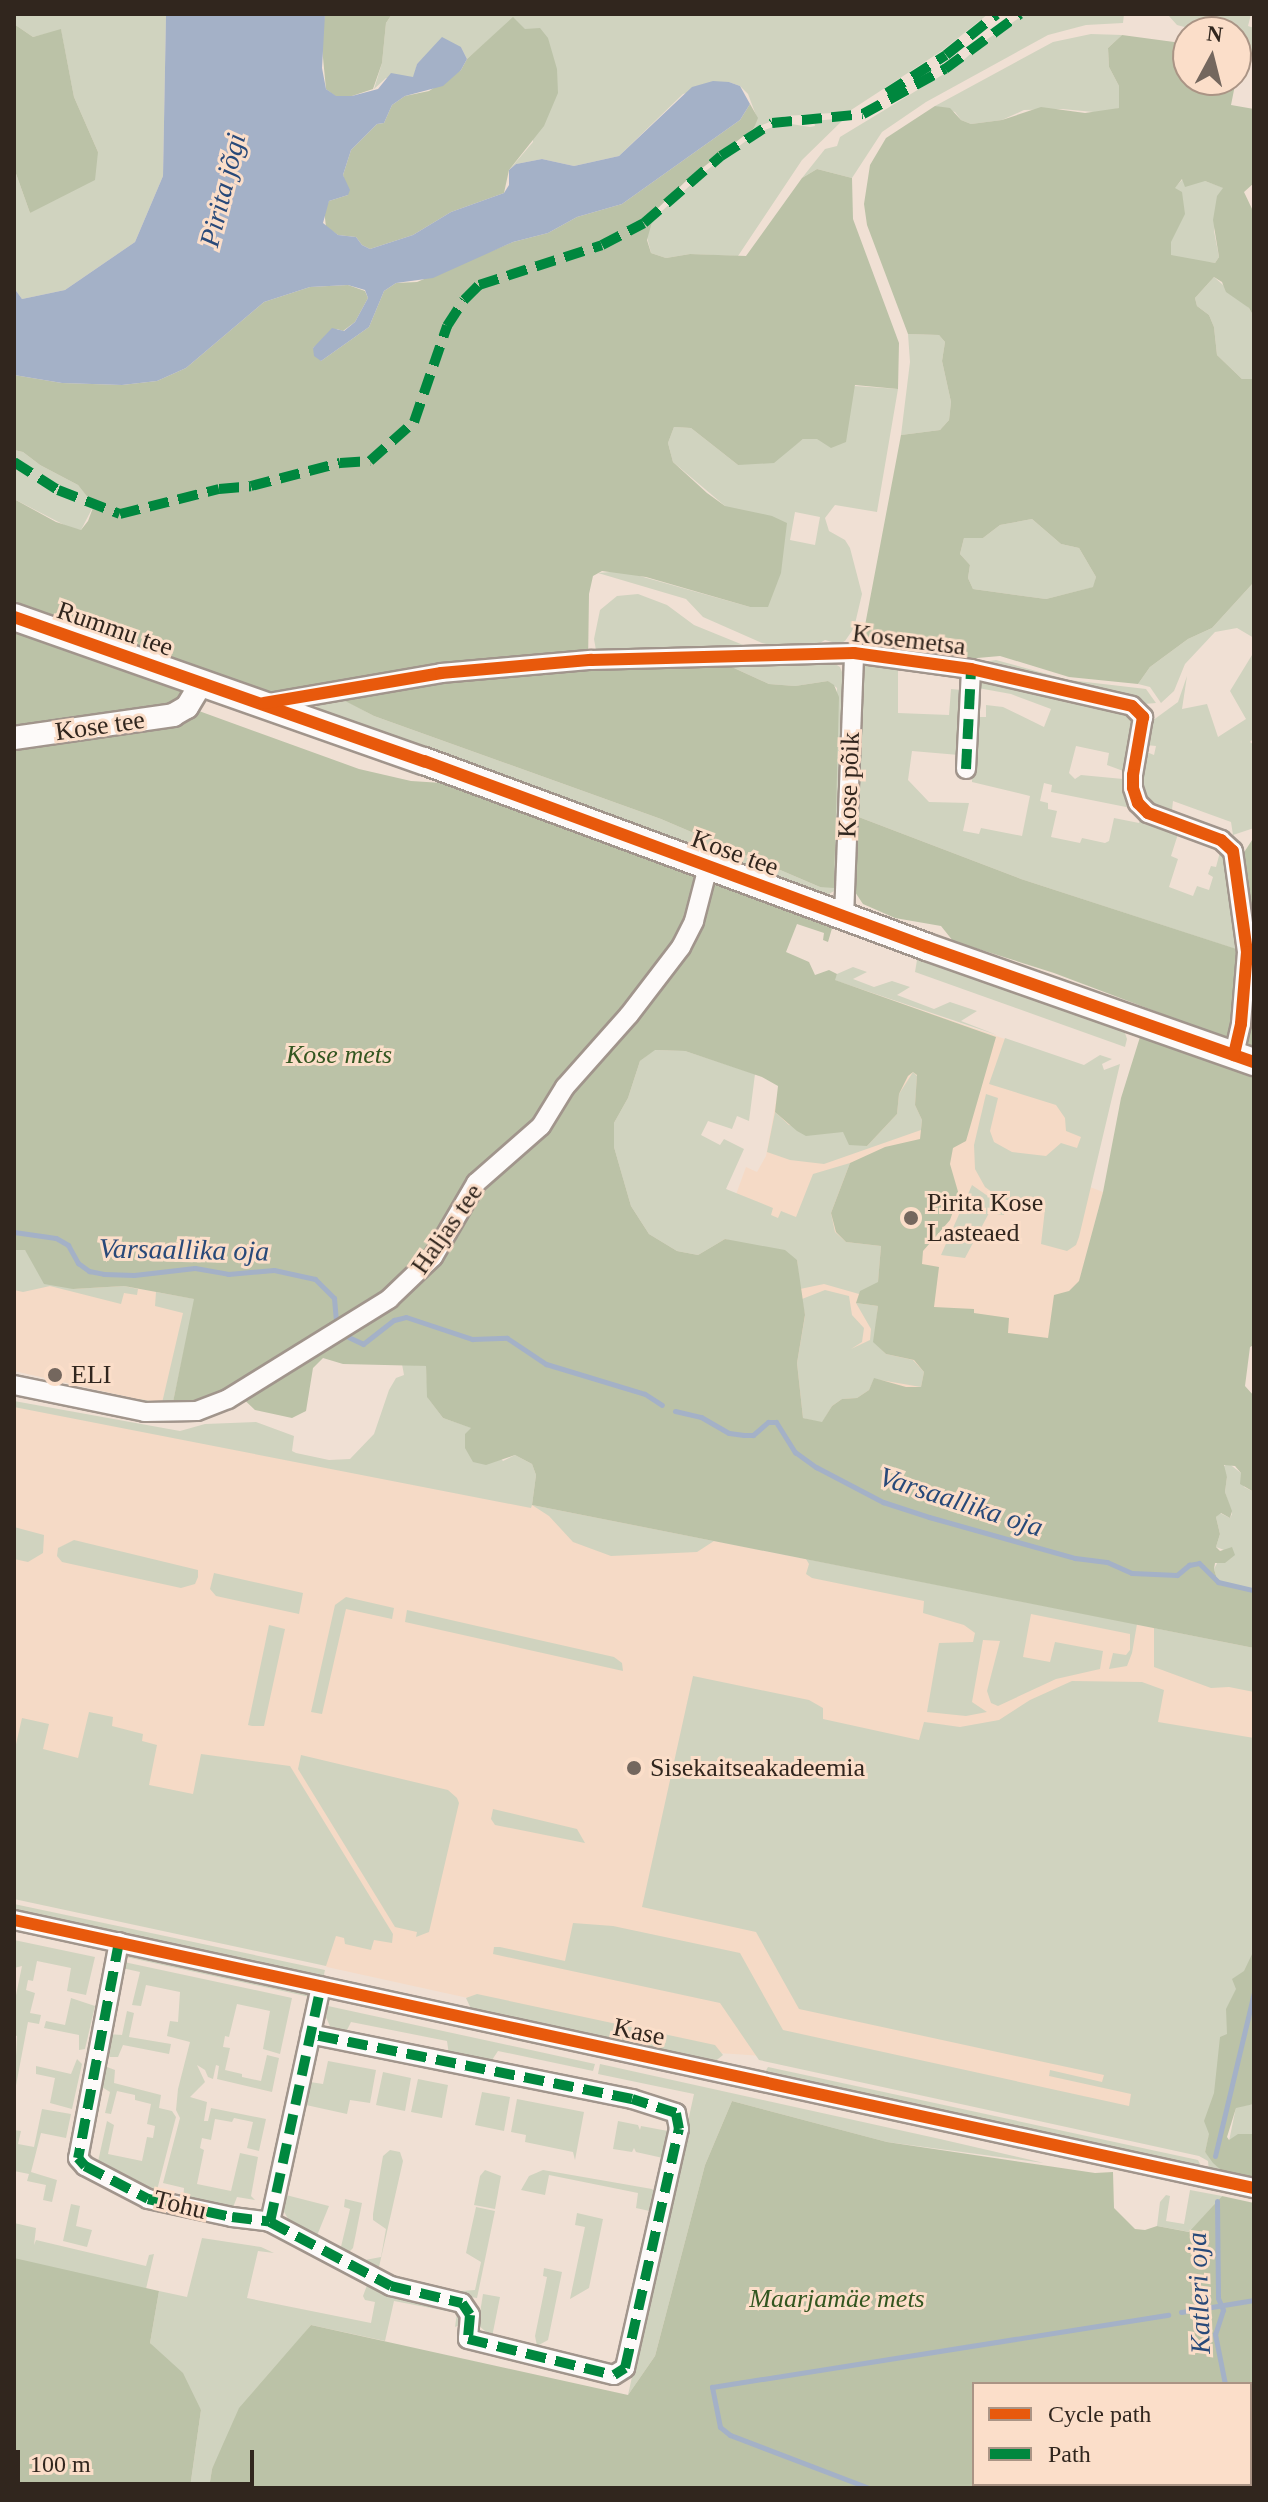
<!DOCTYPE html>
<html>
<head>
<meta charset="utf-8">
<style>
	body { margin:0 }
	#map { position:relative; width:1268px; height:2502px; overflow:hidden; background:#f0e0d4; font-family:Georgia,serif }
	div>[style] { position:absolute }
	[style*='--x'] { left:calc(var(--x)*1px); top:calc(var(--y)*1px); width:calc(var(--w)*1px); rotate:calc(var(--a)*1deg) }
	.built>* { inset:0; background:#f5dac6 }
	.green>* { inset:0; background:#d0d3bf }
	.forest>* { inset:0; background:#bbc2a7 }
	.water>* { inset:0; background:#a4b1c7 }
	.stream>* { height:5px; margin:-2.5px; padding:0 2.5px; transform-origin:2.5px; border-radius:2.5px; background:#a4b1c7 }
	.roads { filter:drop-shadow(2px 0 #a1958c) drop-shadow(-2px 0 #a1958c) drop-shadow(0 2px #a1958c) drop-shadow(0 -2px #a1958c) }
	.minor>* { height:18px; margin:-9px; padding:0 9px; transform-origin:9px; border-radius:9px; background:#fdfaf9 }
	.tertiary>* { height:22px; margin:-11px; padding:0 11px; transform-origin:11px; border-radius:11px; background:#fdfaf9 }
	.secondary>* { height:26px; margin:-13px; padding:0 13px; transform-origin:13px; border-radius:13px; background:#fdfaf9 }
	.quiet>* { height:10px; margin-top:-5px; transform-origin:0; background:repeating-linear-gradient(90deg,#00873e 0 20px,transparent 0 30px) }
	.cycleway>* { height:12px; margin:-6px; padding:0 6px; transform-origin:6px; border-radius:6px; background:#e8590c }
	.dots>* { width:22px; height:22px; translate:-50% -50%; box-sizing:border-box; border:4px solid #fbdec9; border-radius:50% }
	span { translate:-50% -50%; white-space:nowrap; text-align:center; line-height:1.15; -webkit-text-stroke:6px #fbdec9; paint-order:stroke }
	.street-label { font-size:26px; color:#31261e }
	.park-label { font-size:26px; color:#335620; font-style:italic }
	.poi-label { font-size:26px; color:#31261e }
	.left { translate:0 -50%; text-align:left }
	.water-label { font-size:28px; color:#284979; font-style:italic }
	.frame { position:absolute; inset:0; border:16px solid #31261e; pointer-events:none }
	.legend { position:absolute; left:972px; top:2382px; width:280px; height:104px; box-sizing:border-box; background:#fbdec9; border:2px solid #aa9485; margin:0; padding:10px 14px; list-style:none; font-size:24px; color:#31261e }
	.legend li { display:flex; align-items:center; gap:16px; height:40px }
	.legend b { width:40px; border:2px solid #aa9485 }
	.north { position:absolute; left:1172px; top:16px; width:80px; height:80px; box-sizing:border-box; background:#fbdec9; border:2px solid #aa9485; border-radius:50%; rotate:7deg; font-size:22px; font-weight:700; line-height:32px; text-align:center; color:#31261e }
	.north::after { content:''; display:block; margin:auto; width:28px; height:36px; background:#74675e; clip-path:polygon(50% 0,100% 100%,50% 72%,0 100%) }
	.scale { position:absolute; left:16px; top:2450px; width:238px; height:36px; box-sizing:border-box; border:4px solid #31261e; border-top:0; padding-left:10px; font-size:24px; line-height:28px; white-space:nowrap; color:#31261e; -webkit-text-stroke:6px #fbdec9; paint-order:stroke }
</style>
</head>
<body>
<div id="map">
	<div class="built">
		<i style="clip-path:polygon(828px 978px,1107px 1074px,1082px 1184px,1103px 1192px,1029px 1472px,742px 1403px,718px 1244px,746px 1167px,757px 1172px,766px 1156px,779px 1086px)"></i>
		<i style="clip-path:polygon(14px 1250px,124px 1286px,195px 1299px,172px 1407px,14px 1371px)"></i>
		<i style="clip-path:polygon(14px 1402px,1254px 1648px,1254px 1948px,1205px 2152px,766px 2056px,718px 2053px,327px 1967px,318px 1954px,14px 1889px)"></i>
	</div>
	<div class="green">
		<i style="clip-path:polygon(14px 14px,166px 14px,163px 176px,135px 242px,65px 290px,22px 299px,14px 288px,14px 168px,30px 213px,98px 152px,74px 97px,61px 30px,33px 37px,14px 24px)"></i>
		<i style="clip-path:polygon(392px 14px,988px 14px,943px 50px,848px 112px,785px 116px,754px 128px,757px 118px,748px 94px,740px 86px,729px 82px,683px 94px,619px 156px,574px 166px,542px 159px,516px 164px,509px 170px,533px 142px,525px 30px,513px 18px,467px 59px,461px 47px,433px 49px,417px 64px,414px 77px,386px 78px,374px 89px,382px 63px,386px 23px)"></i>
		<i style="clip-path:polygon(1025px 14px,1124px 14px,1123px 23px,1086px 25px,1048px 35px,926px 102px,882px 132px,852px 178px,817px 169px,802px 178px,825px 149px,837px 146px,840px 137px,957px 66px,986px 40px)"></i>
		<i style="clip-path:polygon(1251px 14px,1248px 26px,1254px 28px,1254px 58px,1243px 51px,1236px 52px,1236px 32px,1203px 32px,1177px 25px,1168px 15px)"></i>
		<i style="clip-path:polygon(1091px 34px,1122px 35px,1108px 48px,1109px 67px,1119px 86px,1119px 108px,1104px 113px,1062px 109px,1024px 110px,1002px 120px,971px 124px,961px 120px,955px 112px,935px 106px,1053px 42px)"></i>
		<i style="clip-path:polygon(845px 118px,802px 160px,738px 256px,690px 254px,666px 258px,651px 253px,647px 237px,651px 221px,707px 170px,758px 132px,785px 123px,810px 127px,815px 126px,814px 121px)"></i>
		<i style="clip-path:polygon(1183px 179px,1205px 181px,1224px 188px,1214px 231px,1219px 257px,1215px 263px,1176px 259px,1071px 291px)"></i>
		<i style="clip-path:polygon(1214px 277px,1249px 308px,1254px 317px,1254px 379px,1242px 379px,1217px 355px,1214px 327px,1209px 315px,1197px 306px,1195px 298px)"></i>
		<i style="clip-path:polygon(908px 334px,939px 335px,945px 342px,942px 361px,951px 402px,949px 420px,940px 430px,901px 435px,910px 362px)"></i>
		<i style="clip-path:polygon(evenodd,855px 386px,898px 389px,877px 512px,835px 505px,825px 518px,829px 531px,845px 540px,850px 548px,862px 594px,854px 628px,845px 641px,839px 644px,825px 640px,810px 649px,791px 650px,762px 643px,703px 617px,686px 599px,598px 573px,622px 571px,750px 607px,768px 606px,725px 506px,673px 462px,668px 443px,674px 427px,691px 428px,738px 465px,791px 448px,803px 439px,817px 439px,855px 386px,795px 512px,820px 517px,815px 545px,790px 540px,795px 512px)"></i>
		<i style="clip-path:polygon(14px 450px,23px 452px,40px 465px,78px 485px,90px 499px,94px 505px,81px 530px,72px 529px,14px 499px)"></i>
		<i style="clip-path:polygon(1032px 519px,1061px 544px,1079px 548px,1096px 577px,1094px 587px,1046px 599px,973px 589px,968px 578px,970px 565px,960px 554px,964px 538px,983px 538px,1000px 525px)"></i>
		<i style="clip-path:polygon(1254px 582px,1254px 638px,1237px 628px,1215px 632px,1185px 664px,1174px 691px,1161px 703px,1150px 687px,1138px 684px,1150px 667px,1188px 639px,1212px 628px)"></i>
		<i style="clip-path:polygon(638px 594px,667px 605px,694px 625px,753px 649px,597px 656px,594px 639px,600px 610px,617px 596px)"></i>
		<i style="clip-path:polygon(1252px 655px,1254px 738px,1250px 742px,1254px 745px,1254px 828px,1233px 835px,1231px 822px,1173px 801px,1171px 819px,1152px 811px,1138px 783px,1144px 751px,1154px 755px,1156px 746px,1146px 745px,1152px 721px,1178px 702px,1187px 676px,1182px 709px,1207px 704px,1218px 737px,1246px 719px,1230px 691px)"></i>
		<i style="clip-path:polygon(829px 660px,840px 667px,846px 682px,838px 889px,823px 897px,322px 712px,315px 705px,335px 695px,374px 716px,661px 819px,820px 887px,834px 887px,837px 688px,828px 681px,795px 686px,769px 684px,723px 663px)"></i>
		<i style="clip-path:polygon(996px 660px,1069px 680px,1146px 689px,1156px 703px,1144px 704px,977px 663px)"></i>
		<i style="clip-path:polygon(evenodd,863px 662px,898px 667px,898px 713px,949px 715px,951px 689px,962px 690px,959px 755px,912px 751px,908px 780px,929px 802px,969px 803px,963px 831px,979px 834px,981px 828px,1022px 836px,1030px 796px,972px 782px,975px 679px,1135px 713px,1126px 772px,1107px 765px,1109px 753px,1076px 746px,1069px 773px,1075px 779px,1081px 775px,1123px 779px,1131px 808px,1051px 792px,1052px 785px,1044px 783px,1040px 801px,1048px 803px,1048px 809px,1057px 811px,1051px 837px,1080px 843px,1082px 838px,1105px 843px,1109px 841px,1114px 818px,1139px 823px,1141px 818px,1178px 834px,1171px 856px,1178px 859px,1169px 887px,1193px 896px,1197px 886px,1209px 890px,1213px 877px,1208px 874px,1211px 866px,1216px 867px,1220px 852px,1223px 853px,1242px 951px,1021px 879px,856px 816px,863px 662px,978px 688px,1011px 694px,1051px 709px,1044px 727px,1003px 707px,986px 705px,986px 717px,976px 717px,978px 688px)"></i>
		<i style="clip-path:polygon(917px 960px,942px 964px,1123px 1027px,1127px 1039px,1125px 1047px,915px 972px)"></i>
		<i style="clip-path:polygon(853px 967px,867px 972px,853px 979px,874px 987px,892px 981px,910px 987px,897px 995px,934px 1009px,950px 1002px,977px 1011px,961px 1021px,997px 1035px,834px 980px,837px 974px)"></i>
		<i style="clip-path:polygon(1005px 1038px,1084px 1065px,1100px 1055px,1112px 1059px,1102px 1064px,1104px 1070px,1120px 1064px,1079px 1237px,1076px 1245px,1067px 1251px,1041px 1244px,1045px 1209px,1011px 1202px,996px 1195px,985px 1187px,975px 1169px,974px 1145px,986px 1094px,998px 1098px,990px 1131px,994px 1142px,1012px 1152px,1046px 1156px,1061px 1143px,1077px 1148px,1081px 1137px,1066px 1131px,1065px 1118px,1056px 1105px,989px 1084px)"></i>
		<i style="clip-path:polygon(654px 1050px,685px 1051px,755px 1074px,749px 1121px,737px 1116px,732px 1129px,708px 1121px,701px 1135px,720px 1145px,724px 1139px,744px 1149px,726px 1189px,773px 1208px,771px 1215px,778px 1218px,781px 1211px,796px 1217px,813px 1174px,850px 1163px,831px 1213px,835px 1232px,846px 1242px,881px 1246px,878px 1283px,859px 1294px,824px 1284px,800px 1289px,797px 1260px,725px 1239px,698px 1255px,677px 1251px,649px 1234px,631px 1206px,614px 1147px,614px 1123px,628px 1098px,640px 1061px)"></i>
		<i style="clip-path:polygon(913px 1072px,917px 1076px,915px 1105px,922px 1120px,921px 1130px,824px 1164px,790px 1160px,767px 1152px,775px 1112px,789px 1125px,843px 1132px,867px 1146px,897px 1114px,899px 1094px)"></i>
		<i style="clip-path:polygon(972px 1185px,1005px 1208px,1004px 1215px,989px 1213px,965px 1258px,941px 1255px)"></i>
		<i style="clip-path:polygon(14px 1250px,25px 1250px,73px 1289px,124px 1286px,138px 1289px,137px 1295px,124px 1293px,121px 1304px,50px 1286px,23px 1292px,14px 1290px)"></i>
		<i style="clip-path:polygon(825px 1290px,849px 1296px,852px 1315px,864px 1328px,862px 1342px,851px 1349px,870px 1340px,871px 1329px,856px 1303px,878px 1306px,874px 1342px,886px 1354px,913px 1360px,924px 1372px,921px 1387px,874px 1379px,869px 1390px,857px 1398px,842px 1399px,832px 1406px,822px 1423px,803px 1418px,797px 1363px,805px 1316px,802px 1299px)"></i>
		<i style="clip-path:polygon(156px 1292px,195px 1299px,172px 1407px,144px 1404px,139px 1399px,162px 1403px,183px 1313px,155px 1306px)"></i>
		<i style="clip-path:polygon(402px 1364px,426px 1366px,428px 1398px,443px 1418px,472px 1428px,503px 1461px,515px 1455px,532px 1464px,536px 1475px,532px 1505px,714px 1541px,697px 1552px,611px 1556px,573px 1542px,549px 1516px,532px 1505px,531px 1508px,14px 1407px,14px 1401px,180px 1431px,205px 1424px,256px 1422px,294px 1436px,292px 1451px,296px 1453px,329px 1460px,350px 1459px,374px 1434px,389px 1390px,396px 1378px,404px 1375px)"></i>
		<i style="clip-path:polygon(1228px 1463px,1241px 1473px,1244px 1487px,1254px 1492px,1254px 1590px,1218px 1582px,1214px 1569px,1224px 1550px,1216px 1547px,1220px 1534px,1216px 1517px,1220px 1513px,1230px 1518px,1232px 1514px,1225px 1492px,1227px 1477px,1222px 1468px)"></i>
		<i style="clip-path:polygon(14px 1527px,44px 1535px,43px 1553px,28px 1562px,14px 1559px)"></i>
		<i style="clip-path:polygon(74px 1540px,198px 1570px,198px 1577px,195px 1584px,181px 1588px,62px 1562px,57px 1556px,58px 1548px)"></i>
		<i style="clip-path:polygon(806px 1559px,1137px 1624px,1132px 1653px,1127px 1666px,1109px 1669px,1113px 1653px,1126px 1655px,1130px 1650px,1130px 1634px,1031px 1614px,1023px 1657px,1050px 1662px,1055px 1642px,1103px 1651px,1100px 1669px,1056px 1679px,998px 1706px,991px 1703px,987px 1691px,1000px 1641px,983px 1640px,972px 1702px,987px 1712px,966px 1716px,927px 1712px,939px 1643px,973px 1642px,975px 1633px,964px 1625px,923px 1613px,924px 1601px,812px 1578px,806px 1574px,809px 1564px)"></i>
		<i style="clip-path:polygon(214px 1573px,303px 1593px,299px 1614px,216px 1596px,210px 1589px)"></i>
		<i style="clip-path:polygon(346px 1597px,394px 1608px,392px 1619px,346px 1609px,322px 1714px,311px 1712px,335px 1605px)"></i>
		<i style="clip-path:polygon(407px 1610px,614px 1657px,622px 1663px,623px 1671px,405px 1622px)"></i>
		<i style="clip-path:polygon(269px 1625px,285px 1629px,264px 1726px,252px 1726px,248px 1725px)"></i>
		<i style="clip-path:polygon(1154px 1628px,1254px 1648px,1254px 1692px,1229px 1687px,1211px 1688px,1154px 1667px)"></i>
		<i style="clip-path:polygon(693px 1676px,809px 1700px,823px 1708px,823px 1719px,919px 1740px,924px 1722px,960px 1727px,999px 1720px,1030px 1700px,1072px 1681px,1142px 1682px,1164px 1690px,1158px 1722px,1254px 1738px,1254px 1950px,1205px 2152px,1221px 2170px,1251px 2179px,1209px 2171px,1208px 2161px,1199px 2156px,759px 2060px,720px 2003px,493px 1954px,494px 1947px,500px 1947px,565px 1961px,573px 1923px,613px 1926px,740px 1953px,783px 2030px,1129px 2106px,1131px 2094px,1049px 2076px,1050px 2070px,1102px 2082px,1104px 2075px,799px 2009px,756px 1932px,642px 1907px)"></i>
		<i style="clip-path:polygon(89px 1712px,113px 1717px,112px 1726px,143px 1734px,142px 1741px,157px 1745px,149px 1785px,193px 1794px,201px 1754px,290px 1766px,393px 1934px,392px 1943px,374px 1940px,371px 1950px,345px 1944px,344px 1938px,336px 1936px,326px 1966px,14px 1899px,14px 1753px,22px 1718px,49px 1724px,43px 1749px,78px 1758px)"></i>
		<i style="clip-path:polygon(301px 1755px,448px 1790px,457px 1798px,459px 1803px,429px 1932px,416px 1937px,417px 1932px,395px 1927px,298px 1769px)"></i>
		<i style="clip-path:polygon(493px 1809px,577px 1829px,585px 1843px,495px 1825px,491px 1819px)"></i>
		<i style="clip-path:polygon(14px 1904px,325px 1970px,323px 1979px,14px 1913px)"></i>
		<i style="clip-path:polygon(14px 1940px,95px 1957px,86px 1995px,67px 1991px,71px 1968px,37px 1961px,33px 1981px,28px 1980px,26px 1990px,35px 1993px,30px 2013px,41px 2015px,39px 2024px,28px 2022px,14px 2096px,17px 2036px,14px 2035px,14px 2005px,22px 1966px,14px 1968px)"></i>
		<i style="clip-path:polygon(133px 1954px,307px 1992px,310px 1997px,126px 1957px)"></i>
		<i style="clip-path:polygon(124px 1962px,292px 1998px,280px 2054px,263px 2049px,270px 2011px,237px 2004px,229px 2037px,225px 2036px,223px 2047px,230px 2048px,225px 2070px,242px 2074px,242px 2077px,261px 2081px,267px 2055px,279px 2058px,272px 2092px,217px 2079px,219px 2066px,216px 2065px,213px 2079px,208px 2077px,205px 2070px,197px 2065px,205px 2082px,190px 2097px,207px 2102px,204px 2121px,208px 2121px,211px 2108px,266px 2119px,259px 2151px,247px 2148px,253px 2122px,234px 2118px,232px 2122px,215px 2119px,211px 2140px,202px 2138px,200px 2148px,204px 2150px,197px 2184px,231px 2191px,240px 2153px,258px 2157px,251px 2196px,255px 2200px,237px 2197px,232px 2210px,183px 2200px,184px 2188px,163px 2183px,180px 2118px,176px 2110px,178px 2089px,190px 2042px,167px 2036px,170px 2021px,178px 2022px,180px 1992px,146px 1985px,141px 2006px,132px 2005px,140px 1972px,122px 1968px)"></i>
		<i style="clip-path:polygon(477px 1994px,715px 2045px,723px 2055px,713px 2063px,472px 2011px,466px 1998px)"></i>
		<i style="clip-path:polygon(71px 1998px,95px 2006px,85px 2049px,79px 2050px,79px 2035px,44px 2028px,46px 2021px,65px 2025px)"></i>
		<i style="clip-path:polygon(328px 2006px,595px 2064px,593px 2071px,498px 2051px,490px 2063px,449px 2055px,447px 2041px,351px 2022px,345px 2034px,332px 2031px,326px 2017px)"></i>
		<i style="clip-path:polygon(127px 2011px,134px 2013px,129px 2037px,171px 2044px,169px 2054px,123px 2045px,118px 2057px,110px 2057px,104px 2051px,108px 2034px,122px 2035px)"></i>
		<i style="clip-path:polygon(77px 2059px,82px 2064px,72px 2109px,50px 2103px,55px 2078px,36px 2074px,36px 2066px,71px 2074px)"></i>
		<i style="clip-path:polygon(328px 2061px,376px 2070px,370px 2103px,350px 2100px,347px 2114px,306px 2105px,310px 2082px,323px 2084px)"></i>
		<i style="clip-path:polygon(600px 2064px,940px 2139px,1044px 2163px,887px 2142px,732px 2101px,705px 2165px,655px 2356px,628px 2395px,694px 2094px,598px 2074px)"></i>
		<i style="clip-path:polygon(107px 2067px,115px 2070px,114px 2083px,161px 2095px,159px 2108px,172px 2111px,176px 2117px,156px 2194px,97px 2166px,107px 2121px,114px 2125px,108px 2154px,142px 2161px,147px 2137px,153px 2138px,155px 2126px,147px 2124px,151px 2104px,135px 2100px,135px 2095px,117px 2091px,111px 2114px,105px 2113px,110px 2092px,97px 2084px,100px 2070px)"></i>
		<i style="clip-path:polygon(768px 2067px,1198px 2160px,1203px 2170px,764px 2074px)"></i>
		<i style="clip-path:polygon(383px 2072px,411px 2078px,405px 2111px,376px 2105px)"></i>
		<i style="clip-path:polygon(418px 2079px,448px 2085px,442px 2118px,411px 2112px)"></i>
		<i style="clip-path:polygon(482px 2092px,510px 2097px,504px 2131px,475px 2125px)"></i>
		<i style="clip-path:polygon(517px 2099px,584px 2112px,575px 2160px,573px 2152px,525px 2142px,526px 2135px,511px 2132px)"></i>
		<i style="clip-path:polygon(1254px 2104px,1254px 2134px,1229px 2141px,1236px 2107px)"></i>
		<i style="clip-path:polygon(42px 2109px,71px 2114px,66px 2138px,41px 2133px,31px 2172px,57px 2180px,52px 2202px,43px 2200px,46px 2185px,27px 2181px,29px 2174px,14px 2171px,14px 2130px,21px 2131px,18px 2144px,34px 2147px)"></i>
		<i style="clip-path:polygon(618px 2121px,638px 2125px,640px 2130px,641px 2126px,668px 2131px,663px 2158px,636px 2152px,634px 2148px,632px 2152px,613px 2149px)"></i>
		<i style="clip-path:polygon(390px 2150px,400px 2152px,403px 2161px,379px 2267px,365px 2260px,381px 2257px,386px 2229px,373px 2220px,373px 2214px,383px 2156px)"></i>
		<i style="clip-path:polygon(485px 2170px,501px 2176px,495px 2209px,474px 2205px,480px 2176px)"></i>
		<i style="clip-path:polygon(543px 2170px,652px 2189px,657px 2195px,654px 2212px,636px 2208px,638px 2193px,549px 2175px,545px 2195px,521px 2190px,529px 2176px)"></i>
		<i style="clip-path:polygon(1190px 2190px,1222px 2196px,1190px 2232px,1157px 2226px,1160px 2202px,1166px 2195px,1170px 2196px,1166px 2221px,1184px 2224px)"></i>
		<i style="clip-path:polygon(286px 2195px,329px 2206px,316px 2238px,291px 2224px,283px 2210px)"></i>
		<i style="clip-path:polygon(345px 2199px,362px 2203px,353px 2248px,347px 2254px,340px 2251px,350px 2209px,344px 2207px)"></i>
		<i style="clip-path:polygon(71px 2204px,80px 2206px,76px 2226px,92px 2230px,87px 2247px,63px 2241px)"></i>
		<i style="clip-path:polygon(476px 2207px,495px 2211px,477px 2298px,464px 2296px,461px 2291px,475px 2290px,481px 2262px,466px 2253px)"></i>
		<i style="clip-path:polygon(577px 2213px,603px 2219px,589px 2288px,570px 2299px,585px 2227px,575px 2225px)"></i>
		<i style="clip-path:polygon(14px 2223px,36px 2228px,34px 2245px,36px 2240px,146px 2266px,149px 2255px,154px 2254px,146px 2289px,14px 2259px)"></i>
		<i style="clip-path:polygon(202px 2238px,261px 2247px,274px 2253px,258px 2251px,247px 2298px,371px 2323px,375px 2302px,365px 2300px,363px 2296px,369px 2280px,462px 2309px,462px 2324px,455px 2327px,457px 2313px,394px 2301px,385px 2341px,311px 2325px,278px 2365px,212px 2469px,209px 2488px,190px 2488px,201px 2410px,150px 2343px,159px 2291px,187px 2297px)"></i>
		<i style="clip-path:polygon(544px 2268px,562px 2272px,548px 2340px,537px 2346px,535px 2336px,547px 2277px,543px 2276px)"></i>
		<i style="clip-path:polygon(483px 2294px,500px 2297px,492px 2337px,478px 2325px)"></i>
	</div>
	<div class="forest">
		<i style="clip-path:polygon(325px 14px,392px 14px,386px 23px,382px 63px,373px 89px,352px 96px,335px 96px,326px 89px,321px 37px)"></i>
		<i style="clip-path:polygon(513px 17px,525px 29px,540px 28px,548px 38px,557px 69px,558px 93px,544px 126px,509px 170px,504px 193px,451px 212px,413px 235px,370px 249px,362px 245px,356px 237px,338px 235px,326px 227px,324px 210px,329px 201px,348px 195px,343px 175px,351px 150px,377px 124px,384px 123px,392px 105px,405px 96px,429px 91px,461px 70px,467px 59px)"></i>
		<i style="clip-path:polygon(14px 24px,33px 37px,61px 29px,74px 97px,98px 152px,95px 180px,30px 213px,14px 168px)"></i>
		<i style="clip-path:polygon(evenodd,1122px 35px,1174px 42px,1188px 51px,1188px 80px,1236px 80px,1231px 105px,1254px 109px,1254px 183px,1244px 192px,1253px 211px,1254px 317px,1249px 308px,1226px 292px,1222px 282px,1214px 277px,1195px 298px,1197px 306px,1209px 315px,1214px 327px,1217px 355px,1242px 379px,1254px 379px,1254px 582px,1212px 628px,1188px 639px,1150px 667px,1138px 684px,1069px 677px,1000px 656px,966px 659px,865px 646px,863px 636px,901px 435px,940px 430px,949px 420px,951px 402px,942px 361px,945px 342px,939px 335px,908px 334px,867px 225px,864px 204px,870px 165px,886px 138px,935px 106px,950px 108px,961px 120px,971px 124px,1002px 120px,1041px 107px,1085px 113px,1119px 108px,1119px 86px,1109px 67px,1108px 48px,1122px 35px,1182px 179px,1185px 187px,1205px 181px,1223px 188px,1217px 196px,1213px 220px,1219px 257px,1215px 263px,1171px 255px,1171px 242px,1185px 214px,1182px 192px,1175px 188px,1182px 179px,1122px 35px,1032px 519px,1061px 544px,1079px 548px,1096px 577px,1093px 587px,1046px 599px,973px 589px,968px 578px,970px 565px,960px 554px,964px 538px,983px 538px,1000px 525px,1032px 519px)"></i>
		<i style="clip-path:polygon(evenodd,750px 104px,758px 118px,754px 128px,688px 179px,655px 211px,647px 240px,651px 253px,666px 258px,690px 254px,746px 256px,802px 178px,817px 169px,852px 178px,853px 219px,899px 343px,898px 389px,855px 385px,846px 442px,831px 448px,817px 439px,803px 439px,774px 463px,738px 465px,691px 428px,674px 427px,668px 443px,673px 462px,707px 493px,725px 506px,772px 516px,787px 523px,781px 573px,768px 607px,750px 607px,646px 577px,602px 571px,593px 576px,589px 594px,588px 664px,723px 663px,769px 684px,795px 686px,828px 681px,834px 685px,839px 697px,834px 888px,820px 887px,661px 819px,374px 716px,322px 689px,274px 694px,206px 671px,188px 707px,359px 769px,411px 781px,458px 784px,833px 925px,828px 942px,823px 940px,824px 933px,797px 924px,786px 952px,809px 962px,815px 975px,829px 970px,837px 974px,835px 980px,996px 1037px,966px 1141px,953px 1148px,950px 1164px,959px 1195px,950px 1220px,923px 1251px,922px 1264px,939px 1267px,934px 1307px,974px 1309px,974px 1313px,1009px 1318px,1008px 1333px,1048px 1338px,1054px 1295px,1069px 1291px,1079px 1281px,1103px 1192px,1121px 1098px,1140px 1037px,1155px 1039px,1254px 1077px,1254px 1345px,1250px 1347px,1245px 1386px,1254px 1396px,1254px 1492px,1240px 1484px,1241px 1473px,1235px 1466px,1224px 1465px,1227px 1477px,1225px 1492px,1232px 1511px,1230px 1518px,1221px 1513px,1216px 1517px,1220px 1534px,1216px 1547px,1220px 1551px,1232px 1547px,1235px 1555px,1225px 1563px,1215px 1563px,1214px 1569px,1218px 1582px,1254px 1590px,1254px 1648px,532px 1505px,536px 1475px,532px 1464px,515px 1455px,486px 1465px,473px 1462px,465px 1448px,465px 1434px,471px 1428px,443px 1418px,427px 1397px,426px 1366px,343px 1364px,323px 1358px,313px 1368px,306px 1411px,292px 1418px,255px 1410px,234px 1390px,214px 1399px,172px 1407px,194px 1299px,124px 1286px,73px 1289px,44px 1284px,25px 1250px,14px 1250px,14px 499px,56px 522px,81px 530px,88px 521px,94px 505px,78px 485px,40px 465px,23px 452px,14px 450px,14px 375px,62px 383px,122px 385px,157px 381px,186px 368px,264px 302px,310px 287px,348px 285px,365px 291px,368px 298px,355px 322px,343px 331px,337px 329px,313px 348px,321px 361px,369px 327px,384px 291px,396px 283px,417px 282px,513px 242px,548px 233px,577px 217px,622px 204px,740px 120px,750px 104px,655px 1050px,685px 1051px,762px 1077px,778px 1086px,775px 1112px,797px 1131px,806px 1136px,843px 1132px,849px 1145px,867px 1146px,897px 1114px,899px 1094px,908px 1076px,913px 1072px,917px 1075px,915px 1105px,922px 1120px,920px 1139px,885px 1147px,850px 1163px,831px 1213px,836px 1232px,846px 1242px,881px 1246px,878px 1282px,860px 1291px,856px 1303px,878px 1306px,873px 1342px,886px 1354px,914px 1360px,924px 1372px,921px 1387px,906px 1387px,874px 1378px,869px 1390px,857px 1398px,842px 1399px,832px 1406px,822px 1422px,803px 1418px,797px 1363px,805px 1315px,797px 1260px,785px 1250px,725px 1239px,698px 1255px,677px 1251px,649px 1234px,631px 1206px,614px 1147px,614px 1123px,628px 1098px,640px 1061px,655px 1050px)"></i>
		<i style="clip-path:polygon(856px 816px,1021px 879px,1252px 954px,1241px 857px,1254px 837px,1254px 1052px,1226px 1038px,1054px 973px,953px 941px,941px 926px,895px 918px,863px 904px,851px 886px)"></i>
		<i style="clip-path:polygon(1254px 1950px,1254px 2104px,1236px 2108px,1227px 2137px,1229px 2140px,1238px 2134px,1254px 2134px,1254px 2179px,1221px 2170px,1213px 2163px,1205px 2152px,1209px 2134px,1204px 2121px,1214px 2093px,1220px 2037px,1227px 2034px,1226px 2009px,1236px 1989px,1232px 1979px,1244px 1971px)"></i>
		<i style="clip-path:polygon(evenodd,732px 2101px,887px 2142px,1095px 2173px,1113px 2172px,1114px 2208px,1135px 2229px,1145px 2230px,1157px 2226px,1189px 2232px,1222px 2196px,1254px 2203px,1254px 2488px,209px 2488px,212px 2469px,239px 2408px,311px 2325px,628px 2395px,655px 2356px,705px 2165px,732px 2101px,974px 2384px,1250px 2384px,1250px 2484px,974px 2484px,974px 2384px)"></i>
		<i style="clip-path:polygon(14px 2258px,159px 2291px,150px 2343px,183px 2373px,201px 2410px,190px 2488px,14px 2488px)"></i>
	</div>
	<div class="water">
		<i style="clip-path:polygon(166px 14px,325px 14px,322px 68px,326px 89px,336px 96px,352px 96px,378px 89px,391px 73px,413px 77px,417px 64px,442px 37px,461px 47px,467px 59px,461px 70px,443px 86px,405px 96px,392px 105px,384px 123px,377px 124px,351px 150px,343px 175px,350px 190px,348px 195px,329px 201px,323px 223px,338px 235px,356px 237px,362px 245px,370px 249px,413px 235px,451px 212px,504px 193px,509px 185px,509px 170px,516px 164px,542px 159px,574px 166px,619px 156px,692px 87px,713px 81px,729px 82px,740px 86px,750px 104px,740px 120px,622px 204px,577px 217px,548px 233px,513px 242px,433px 278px,396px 283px,384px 291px,369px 327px,321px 361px,314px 356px,313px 348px,332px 328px,344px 331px,355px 322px,368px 298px,365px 290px,348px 285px,310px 287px,264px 302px,186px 368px,157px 381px,122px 385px,62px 383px,14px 375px,14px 288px,22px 299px,65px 290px,135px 242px,163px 176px)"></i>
	</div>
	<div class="stream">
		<i style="--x:14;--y:1232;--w:42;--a:8.1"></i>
		<i style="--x:56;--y:1238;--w:14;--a:30"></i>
		<i style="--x:68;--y:1245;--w:21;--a:61"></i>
		<i style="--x:78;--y:1263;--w:14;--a:36"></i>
		<i style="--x:89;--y:1271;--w:15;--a:11"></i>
		<i style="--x:104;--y:1274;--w:30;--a:2"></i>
		<i style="--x:134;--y:1275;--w:61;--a:-6.5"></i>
		<i style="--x:195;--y:1268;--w:34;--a:10"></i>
		<i style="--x:228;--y:1274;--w:46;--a:-5"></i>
		<i style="--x:274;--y:1270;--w:42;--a:12.4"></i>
		<i style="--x:315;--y:1279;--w:27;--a:45"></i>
		<i style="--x:334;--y:1298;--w:23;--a:85"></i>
		<i style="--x:344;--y:1335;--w:21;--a:25"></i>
		<i style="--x:363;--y:1344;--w:39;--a:-38"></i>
		<i style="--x:394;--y:1320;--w:12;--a:-14"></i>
		<i style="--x:406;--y:1317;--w:70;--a:18.4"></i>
		<i style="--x:472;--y:1339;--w:35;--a:-2"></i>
		<i style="--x:507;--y:1338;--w:47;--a:33.7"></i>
		<i style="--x:546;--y:1364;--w:103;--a:16.9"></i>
		<i style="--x:645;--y:1394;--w:20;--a:33"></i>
		<i style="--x:675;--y:1411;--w:27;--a:13"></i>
		<i style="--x:701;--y:1417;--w:32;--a:30"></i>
		<i style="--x:729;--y:1433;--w:15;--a:8"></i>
		<i style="--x:744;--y:1435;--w:9;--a:0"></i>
		<i style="--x:753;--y:1435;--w:20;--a:-41"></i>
		<i style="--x:768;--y:1422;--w:8;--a:0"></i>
		<i style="--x:776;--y:1422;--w:36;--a:58"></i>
		<i style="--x:795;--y:1452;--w:26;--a:36"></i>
		<i style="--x:816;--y:1467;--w:76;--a:27.6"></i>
		<i style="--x:883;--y:1502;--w:48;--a:18.1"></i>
		<i style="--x:929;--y:1517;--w:152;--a:15.7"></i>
		<i style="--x:1075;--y:1558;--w:32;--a:7"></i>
		<i style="--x:1107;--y:1562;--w:27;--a:24"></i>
		<i style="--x:1132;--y:1573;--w:45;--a:2.5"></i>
		<i style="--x:1177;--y:1575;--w:16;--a:-40"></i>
		<i style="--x:1189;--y:1565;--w:10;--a:-11"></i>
		<i style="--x:1199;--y:1563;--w:27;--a:45"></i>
		<i style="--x:1218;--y:1582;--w:37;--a:13"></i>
		<i style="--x:1215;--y:2156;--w:169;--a:-76.6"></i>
		<i style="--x:1217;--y:2201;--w:97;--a:89.4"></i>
		<i style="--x:1218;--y:2298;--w:13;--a:67"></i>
		<i style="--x:1223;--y:2310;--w:25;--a:108"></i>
		<i style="--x:1215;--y:2334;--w:51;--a:78.7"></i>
		<i style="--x:1181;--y:2312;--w:74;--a:-9.3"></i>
		<i style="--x:1233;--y:2484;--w:4;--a:76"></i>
		<i style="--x:869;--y:2488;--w:149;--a:-159.1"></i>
		<i style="--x:730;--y:2435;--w:13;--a:-141"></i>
		<i style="--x:720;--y:2427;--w:41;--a:-101.3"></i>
		<i style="--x:712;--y:2387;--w:462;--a:-9"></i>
	</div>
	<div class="roads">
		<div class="minor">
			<i style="--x:268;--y:703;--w:176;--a:-9.8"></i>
			<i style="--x:441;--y:673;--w:151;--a:-5"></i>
			<i style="--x:591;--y:660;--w:263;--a:-1.5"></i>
			<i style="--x:854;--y:653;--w:118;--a:7.8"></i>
			<i style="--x:971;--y:669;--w:165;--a:12.9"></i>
			<i style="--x:1132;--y:706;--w:16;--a:45"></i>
			<i style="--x:1143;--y:717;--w:59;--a:99.8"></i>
			<i style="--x:1133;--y:775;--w:13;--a:90"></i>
			<i style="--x:1133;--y:788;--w:16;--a:72"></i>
			<i style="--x:1138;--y:803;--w:14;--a:45"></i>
			<i style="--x:1148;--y:813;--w:78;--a:20.3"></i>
			<i style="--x:1221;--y:840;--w:16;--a:43"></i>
			<i style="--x:1233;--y:851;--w:102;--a:82.1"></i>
			<i style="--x:1247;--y:952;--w:72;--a:94.8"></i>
			<i style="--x:1241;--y:1024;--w:32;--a:103"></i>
			<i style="--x:966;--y:769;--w:100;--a:-87.1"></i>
			<i style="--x:844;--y:917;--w:264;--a:-87.8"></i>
			<i style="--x:14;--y:1385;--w:134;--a:11.6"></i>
			<i style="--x:145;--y:1412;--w:52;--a:-1.1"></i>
			<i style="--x:197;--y:1411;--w:33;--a:-21"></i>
			<i style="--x:228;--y:1399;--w:190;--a:-31.8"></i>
			<i style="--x:389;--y:1299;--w:61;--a:-43.7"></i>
			<i style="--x:433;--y:1257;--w:86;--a:-59.8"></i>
			<i style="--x:476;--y:1183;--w:86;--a:-41.2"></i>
			<i style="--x:541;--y:1126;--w:46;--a:-58.4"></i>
			<i style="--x:565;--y:1087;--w:96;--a:-48.4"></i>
			<i style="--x:629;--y:1015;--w:86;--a:-52.6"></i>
			<i style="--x:681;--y:947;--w:29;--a:-63"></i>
			<i style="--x:694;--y:921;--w:56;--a:-75.5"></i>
			<i style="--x:14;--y:1920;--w:1269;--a:12.2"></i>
			<i style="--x:119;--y:1942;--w:220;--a:100.7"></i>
			<i style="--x:78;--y:2158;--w:11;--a:49"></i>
			<i style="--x:85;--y:2166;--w:71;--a:27.6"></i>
			<i style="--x:148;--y:2199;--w:86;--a:12.1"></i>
			<i style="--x:232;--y:2217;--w:38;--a:7"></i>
			<i style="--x:270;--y:2222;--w:241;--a:-77.8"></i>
			<i style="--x:270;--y:2222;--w:137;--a:27.9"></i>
			<i style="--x:391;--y:2286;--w:73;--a:13.5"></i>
			<i style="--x:462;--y:2303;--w:14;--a:56"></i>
			<i style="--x:470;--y:2315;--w:24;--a:95"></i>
			<i style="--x:468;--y:2339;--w:150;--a:13.9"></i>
			<i style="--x:614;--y:2375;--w:13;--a:-32"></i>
			<i style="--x:625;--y:2368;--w:245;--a:-77.3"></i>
			<i style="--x:679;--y:2129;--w:16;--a:-101"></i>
			<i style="--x:676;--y:2113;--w:46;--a:-162.3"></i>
			<i style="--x:632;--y:2099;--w:328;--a:-168.6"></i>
		</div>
		<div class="tertiary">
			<i style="--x:14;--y:738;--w:161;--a:-8.2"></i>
			<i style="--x:173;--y:715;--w:16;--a:-30"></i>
			<i style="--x:187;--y:707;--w:29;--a:-59"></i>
		</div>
		<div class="secondary">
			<i style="--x:14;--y:617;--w:435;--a:19.4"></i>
			<i style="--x:424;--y:761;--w:536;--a:20.29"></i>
			<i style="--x:927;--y:947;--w:347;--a:19.4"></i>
		</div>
	</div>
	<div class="quiet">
		<i style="--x:887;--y:93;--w:70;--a:-32.8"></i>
		<i style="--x:946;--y:55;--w:65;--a:-38.8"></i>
		<i style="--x:14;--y:462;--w:52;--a:32.5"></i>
		<i style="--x:58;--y:490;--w:66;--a:21.2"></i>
		<i style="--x:120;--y:514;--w:102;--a:-14.2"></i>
		<i style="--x:219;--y:489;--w:32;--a:-5"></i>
		<i style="--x:251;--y:486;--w:92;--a:-14.5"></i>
		<i style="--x:340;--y:463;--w:30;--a:-4"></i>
		<i style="--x:370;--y:461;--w:59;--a:-41.6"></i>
		<i style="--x:414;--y:422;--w:102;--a:-71"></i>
		<i style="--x:447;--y:326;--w:31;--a:-57"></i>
		<i style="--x:464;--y:300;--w:21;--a:-45"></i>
		<i style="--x:479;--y:285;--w:129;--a:-18"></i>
		<i style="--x:602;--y:245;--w:47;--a:-27.6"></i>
		<i style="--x:644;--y:223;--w:102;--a:-41"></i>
		<i style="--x:721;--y:156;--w:61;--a:-32.9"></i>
		<i style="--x:772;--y:123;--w:91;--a:-5.6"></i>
		<i style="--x:863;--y:114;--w:94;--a:-28.8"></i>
		<i style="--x:945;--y:69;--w:93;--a:-36.3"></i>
		<i style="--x:966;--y:769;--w:100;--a:-87.1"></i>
		<i style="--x:119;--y:1942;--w:220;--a:100.7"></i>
		<i style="--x:78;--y:2158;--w:11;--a:49"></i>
		<i style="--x:85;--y:2166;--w:71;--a:27.6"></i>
		<i style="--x:148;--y:2199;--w:86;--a:12.1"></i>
		<i style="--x:232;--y:2217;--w:38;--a:7"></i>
		<i style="--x:270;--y:2222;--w:241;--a:-77.8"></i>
		<i style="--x:270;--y:2222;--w:137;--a:27.9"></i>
		<i style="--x:391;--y:2286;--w:73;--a:13.5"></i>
		<i style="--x:462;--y:2303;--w:14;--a:56"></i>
		<i style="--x:470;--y:2315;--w:24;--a:95"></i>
		<i style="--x:468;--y:2339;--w:150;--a:13.9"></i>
		<i style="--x:614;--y:2375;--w:13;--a:-32"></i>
		<i style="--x:625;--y:2368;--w:245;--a:-77.3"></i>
		<i style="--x:679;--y:2129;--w:16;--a:-101"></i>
		<i style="--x:676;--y:2113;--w:46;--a:-162.3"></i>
		<i style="--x:632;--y:2099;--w:328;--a:-168.6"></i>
	</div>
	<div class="cycleway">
		<i style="--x:14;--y:617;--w:435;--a:19.4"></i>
		<i style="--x:424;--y:761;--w:536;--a:20.29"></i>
		<i style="--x:927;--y:947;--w:347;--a:19.4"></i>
		<i style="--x:264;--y:703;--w:180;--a:-9.6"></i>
		<i style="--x:441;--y:673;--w:151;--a:-5"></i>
		<i style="--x:591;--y:660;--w:263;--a:-1.5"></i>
		<i style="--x:854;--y:653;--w:118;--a:7.8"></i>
		<i style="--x:971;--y:669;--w:165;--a:12.9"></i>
		<i style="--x:1132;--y:706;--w:16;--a:45"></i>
		<i style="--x:1143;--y:717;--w:59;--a:99.8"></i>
		<i style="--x:1133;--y:775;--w:13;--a:90"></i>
		<i style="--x:1133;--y:788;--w:16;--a:72"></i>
		<i style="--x:1138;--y:803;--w:14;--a:45"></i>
		<i style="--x:1148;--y:813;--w:78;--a:20.3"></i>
		<i style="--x:1221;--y:840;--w:16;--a:43"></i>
		<i style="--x:1233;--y:851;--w:102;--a:82.1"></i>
		<i style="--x:1247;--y:952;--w:72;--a:94.8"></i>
		<i style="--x:1241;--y:1024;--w:32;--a:103"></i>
		<i style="--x:14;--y:1920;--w:1269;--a:12.2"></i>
	</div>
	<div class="dots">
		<i style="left:911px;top:1218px;background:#74675e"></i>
		<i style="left:55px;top:1375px;background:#74675e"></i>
		<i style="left:634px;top:1768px;background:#74675e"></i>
	</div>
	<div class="street-label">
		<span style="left:115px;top:629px;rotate:19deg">Rummu tee</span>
		<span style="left:909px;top:640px;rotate:7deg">Kosemetsa</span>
		<span style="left:100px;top:726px;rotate:-8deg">Kose tee</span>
		<span style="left:849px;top:785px;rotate:-88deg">Kose põik</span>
		<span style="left:735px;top:853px;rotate:20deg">Kose tee</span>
		<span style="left:447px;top:1229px;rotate:-55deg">Haljas tee</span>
		<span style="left:639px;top:2032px;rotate:12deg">Kase</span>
		<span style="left:180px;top:2205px;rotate:14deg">Tohu</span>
	</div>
	<div class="park-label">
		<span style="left:339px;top:1055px">Kose mets</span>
		<span style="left:837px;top:2299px">Maarjamäe mets</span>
	</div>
	<div class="poi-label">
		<span class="left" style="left:927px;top:1218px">Pirita Kose<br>Lasteaed</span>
		<span class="left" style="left:71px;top:1375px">ELI</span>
		<span class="left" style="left:650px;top:1768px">Sisekaitseakadeemia</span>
	</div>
	<div class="water-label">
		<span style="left:223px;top:190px;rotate:-76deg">Pirita jõgi</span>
		<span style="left:184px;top:1250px;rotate:1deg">Varsaallika oja</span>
		<span style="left:961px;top:1502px;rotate:18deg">Varsaallika oja</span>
		<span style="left:1199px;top:2293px;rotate:-92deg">Katleri oja</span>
	</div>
	<div class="frame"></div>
	<ul class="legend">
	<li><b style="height:10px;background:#e8590c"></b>Cycle path</li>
	<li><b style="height:10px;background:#00873e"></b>Path</li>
	</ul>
	<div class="north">N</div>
	<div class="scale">100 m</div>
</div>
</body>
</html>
